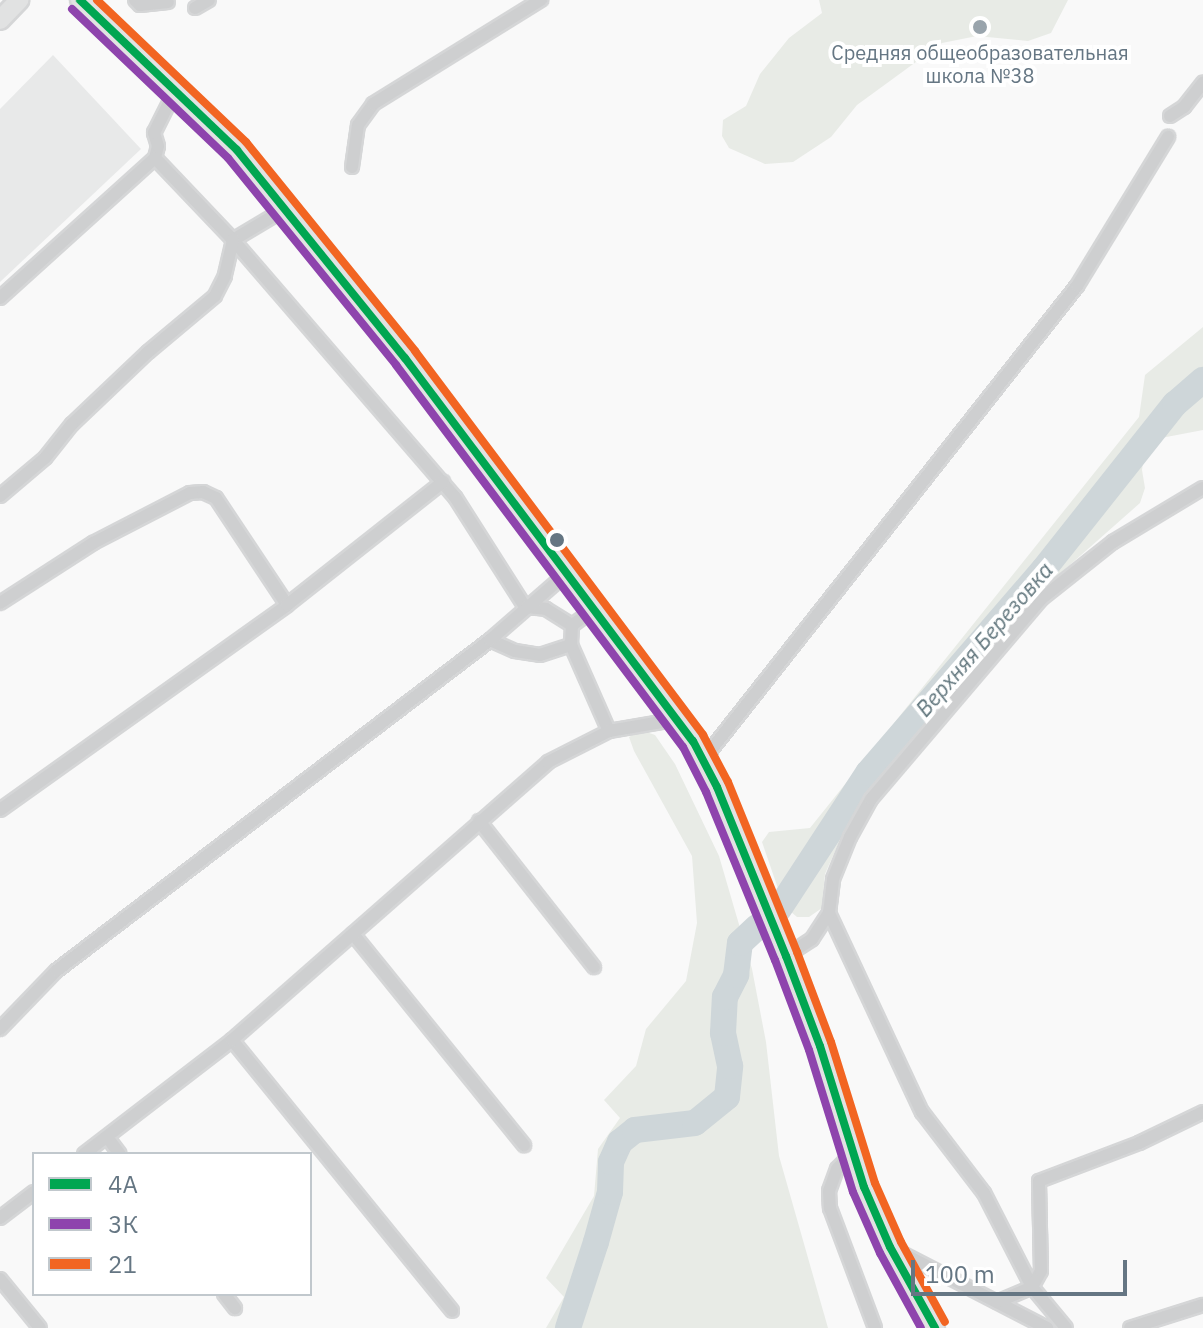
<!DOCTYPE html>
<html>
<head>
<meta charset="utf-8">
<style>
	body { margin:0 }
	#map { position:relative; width:1203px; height:1328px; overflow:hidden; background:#f9f9f9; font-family:"IBM Plex Sans",sans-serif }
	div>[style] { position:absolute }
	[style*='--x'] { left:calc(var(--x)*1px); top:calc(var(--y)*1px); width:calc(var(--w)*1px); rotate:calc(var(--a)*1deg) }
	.built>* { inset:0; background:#e8e9e9 }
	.green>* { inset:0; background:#e8ebe6 }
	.river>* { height:26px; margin:-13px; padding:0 13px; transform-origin:13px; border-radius:13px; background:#ced6d9 }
	.roads { filter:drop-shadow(2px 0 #d5d6d7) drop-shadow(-2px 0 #d5d6d7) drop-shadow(0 2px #d5d6d7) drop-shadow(0 -2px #d5d6d7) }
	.minor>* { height:12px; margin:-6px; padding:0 6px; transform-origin:6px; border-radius:6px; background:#cecfd0 }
	.primary>* { height:18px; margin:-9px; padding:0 9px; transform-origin:9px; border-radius:9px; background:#e1e2e2 }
	.bus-1>* { height:8px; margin:-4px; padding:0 4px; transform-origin:4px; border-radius:4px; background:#00a651 }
	.bus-2>* { height:8px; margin:-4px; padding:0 4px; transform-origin:4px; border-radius:4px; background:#8e44ad }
	.bus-3>* { height:8px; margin:-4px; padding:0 4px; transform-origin:4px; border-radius:4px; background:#f26522 }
	.dots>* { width:22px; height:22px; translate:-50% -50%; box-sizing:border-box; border:4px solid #fff; border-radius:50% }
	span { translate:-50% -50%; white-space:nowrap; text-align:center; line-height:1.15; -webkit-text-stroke:8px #fff; paint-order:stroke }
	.poi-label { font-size:20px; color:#657683 }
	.water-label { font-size:22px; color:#60757c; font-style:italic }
	.legend { position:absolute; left:32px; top:1152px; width:280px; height:144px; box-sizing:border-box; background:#fff; border:2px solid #c1c8cd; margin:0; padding:10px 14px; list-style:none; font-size:24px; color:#657683 }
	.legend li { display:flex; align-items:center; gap:16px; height:40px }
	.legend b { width:40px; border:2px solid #c1c8cd }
	.scale { position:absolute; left:911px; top:1260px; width:216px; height:36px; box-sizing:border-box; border:4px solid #657683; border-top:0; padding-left:10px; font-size:24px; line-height:28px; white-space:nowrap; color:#657683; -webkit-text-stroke:6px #fff; paint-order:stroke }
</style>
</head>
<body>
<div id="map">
	<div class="built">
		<i style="clip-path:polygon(53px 55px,141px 149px,0 282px,0 109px)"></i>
	</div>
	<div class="green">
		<i style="clip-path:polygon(819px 0,1068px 0,1051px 33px,1028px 41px,977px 36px,942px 43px,857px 105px,831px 137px,793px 162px,765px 164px,729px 148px,722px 136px,723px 120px,746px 106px,760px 74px,789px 38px,822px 13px)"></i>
		<i style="clip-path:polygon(1203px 327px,1203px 430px,1161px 438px,1145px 449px,1142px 470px,1145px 488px,1140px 503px,1037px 594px,871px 783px,854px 808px,825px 874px,822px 908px,809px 917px,797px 917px,784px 906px,762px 842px,769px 832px,810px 828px,1139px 417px,1145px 375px)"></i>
		<i style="clip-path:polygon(641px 730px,655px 735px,675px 764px,719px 856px,752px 969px,766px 1042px,779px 1156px,828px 1328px,546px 1328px,564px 1297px,546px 1278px,594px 1196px,598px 1149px,620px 1118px,604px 1100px,636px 1066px,646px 1029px,686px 981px,697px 923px,692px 856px,634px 751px,629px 737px)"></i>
	</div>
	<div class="river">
		<i style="--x:779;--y:909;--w:163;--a:-56.8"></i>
		<i style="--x:868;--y:773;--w:269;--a:-49.2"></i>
		<i style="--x:1044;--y:569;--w:211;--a:-51.6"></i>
		<i style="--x:1175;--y:404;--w:37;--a:-41"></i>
		<i style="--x:568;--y:1328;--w:90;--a:-72"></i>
		<i style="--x:596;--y:1242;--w:52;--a:-74.4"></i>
		<i style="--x:610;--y:1192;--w:30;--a:-88"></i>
		<i style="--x:611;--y:1162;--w:22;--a:-66"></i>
		<i style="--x:620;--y:1142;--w:19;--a:-39"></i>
		<i style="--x:635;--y:1130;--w:60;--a:-6.7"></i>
		<i style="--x:695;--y:1123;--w:41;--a:-39.1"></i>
		<i style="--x:727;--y:1097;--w:31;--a:-84"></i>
		<i style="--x:730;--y:1066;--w:34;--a:-102"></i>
		<i style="--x:723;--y:1033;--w:36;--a:-87"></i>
		<i style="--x:725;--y:997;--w:25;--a:-63"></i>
		<i style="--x:736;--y:975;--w:32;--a:-83"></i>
		<i style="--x:740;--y:943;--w:23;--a:-43"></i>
	</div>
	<div class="roads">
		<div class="minor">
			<i style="--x:135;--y:0;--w:7;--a:45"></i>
			<i style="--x:140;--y:5;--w:28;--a:-6"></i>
			<i style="--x:195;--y:8;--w:16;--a:-30"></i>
			<i style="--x:1170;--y:116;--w:17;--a:-33"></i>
			<i style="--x:1184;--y:107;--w:31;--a:-52"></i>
			<i style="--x:155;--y:158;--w:12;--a:-76"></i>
			<i style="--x:158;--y:146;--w:14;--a:-107"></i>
			<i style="--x:154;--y:133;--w:49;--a:-63.4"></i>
			<i style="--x:352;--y:167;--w:42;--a:-81.9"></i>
			<i style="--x:358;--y:125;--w:26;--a:-54"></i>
			<i style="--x:373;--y:104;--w:198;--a:-31.8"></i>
			<i style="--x:285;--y:209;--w:61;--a:149.2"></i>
			<i style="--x:233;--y:240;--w:340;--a:49.2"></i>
			<i style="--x:455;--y:497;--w:130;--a:57.5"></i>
			<i style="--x:525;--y:607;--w:21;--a:5"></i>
			<i style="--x:546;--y:609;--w:31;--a:32"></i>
			<i style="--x:0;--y:298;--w:209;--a:-42.1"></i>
			<i style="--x:155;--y:158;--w:113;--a:46.4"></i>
			<i style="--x:233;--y:240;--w:37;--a:103"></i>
			<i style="--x:225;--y:276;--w:22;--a:117"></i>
			<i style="--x:215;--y:296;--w:87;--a:140.1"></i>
			<i style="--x:148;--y:352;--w:105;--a:136.5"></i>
			<i style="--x:72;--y:424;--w:43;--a:128.5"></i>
			<i style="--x:45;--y:458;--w:59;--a:139.8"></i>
			<i style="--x:0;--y:603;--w:111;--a:-32.8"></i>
			<i style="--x:93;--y:543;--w:109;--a:-27.3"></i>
			<i style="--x:190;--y:493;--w:13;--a:-4"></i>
			<i style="--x:203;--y:492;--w:14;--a:25"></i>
			<i style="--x:216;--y:498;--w:128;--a:56.4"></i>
			<i style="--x:593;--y:610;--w:26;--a:144"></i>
			<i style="--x:572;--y:625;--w:20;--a:93"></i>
			<i style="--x:571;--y:645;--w:94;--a:66.2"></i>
			<i style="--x:490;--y:640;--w:27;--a:24"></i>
			<i style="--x:515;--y:651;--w:25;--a:9"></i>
			<i style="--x:540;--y:655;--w:33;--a:-18"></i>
			<i style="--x:703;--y:760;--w:604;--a:-51.73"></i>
			<i style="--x:1077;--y:286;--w:175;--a:-58.6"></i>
			<i style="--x:0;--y:810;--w:353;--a:-35.5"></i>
			<i style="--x:287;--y:605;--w:199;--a:-38.3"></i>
			<i style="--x:479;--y:821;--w:186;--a:51.8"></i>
			<i style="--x:829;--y:913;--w:220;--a:65"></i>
			<i style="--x:922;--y:1112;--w:102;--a:52.6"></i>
			<i style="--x:984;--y:1193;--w:106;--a:62.9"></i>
			<i style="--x:1032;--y:1287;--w:53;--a:50.3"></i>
			<i style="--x:353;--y:934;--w:272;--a:51"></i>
			<i style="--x:786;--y:956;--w:31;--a:-33"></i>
			<i style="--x:812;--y:939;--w:31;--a:-57"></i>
			<i style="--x:829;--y:913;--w:34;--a:-83"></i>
			<i style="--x:833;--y:879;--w:45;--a:-68"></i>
			<i style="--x:850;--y:837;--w:43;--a:-61.1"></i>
			<i style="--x:871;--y:799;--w:262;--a:-49.6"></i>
			<i style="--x:1041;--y:599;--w:92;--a:-38.4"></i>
			<i style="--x:1113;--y:542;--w:105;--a:-31"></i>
			<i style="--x:0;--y:1029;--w:81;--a:-46"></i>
			<i style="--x:56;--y:971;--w:546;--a:-37.33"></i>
			<i style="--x:490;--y:640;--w:101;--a:-41"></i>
			<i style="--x:232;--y:1040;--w:349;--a:50.9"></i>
			<i style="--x:107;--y:1137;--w:21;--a:53"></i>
			<i style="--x:84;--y:1154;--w:187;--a:-37.6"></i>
			<i style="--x:232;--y:1040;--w:421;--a:-41.3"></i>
			<i style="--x:548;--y:762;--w:68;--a:-26.9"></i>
			<i style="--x:609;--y:731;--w:71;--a:-9.7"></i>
			<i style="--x:852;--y:1154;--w:21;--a:135"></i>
			<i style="--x:837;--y:1169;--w:23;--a:110"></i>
			<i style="--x:829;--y:1191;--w:17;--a:87"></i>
			<i style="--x:830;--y:1208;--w:128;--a:69.4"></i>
			<i style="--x:0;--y:1218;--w:43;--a:-37.4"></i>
			<i style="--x:890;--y:1247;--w:177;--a:27.3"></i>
			<i style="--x:0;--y:1279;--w:63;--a:50.8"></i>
			<i style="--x:224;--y:1294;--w:18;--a:52"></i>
			<i style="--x:997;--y:1302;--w:38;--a:-23"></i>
			<i style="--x:1032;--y:1287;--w:18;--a:-61"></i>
			<i style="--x:1041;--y:1271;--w:90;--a:-91.3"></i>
			<i style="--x:1039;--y:1181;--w:107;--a:-20.8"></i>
			<i style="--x:1139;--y:1143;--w:71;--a:-25.8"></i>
			<i style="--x:1130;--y:1328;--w:77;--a:-17.5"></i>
		</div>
		<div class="primary">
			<i style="--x:80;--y:0;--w:217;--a:43.7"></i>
			<i style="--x:237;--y:150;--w:267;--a:51.1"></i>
			<i style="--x:405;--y:358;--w:479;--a:53.1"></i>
			<i style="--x:693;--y:741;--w:52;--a:62.4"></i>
			<i style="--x:717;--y:787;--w:183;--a:67.8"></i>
			<i style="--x:786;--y:956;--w:96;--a:69.3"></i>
			<i style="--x:820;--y:1046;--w:148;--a:72.7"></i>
			<i style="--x:864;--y:1187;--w:65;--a:66.6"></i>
			<i style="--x:890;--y:1247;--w:93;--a:60.9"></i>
			<i style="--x:0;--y:20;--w:28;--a:-46"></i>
		</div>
	</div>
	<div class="bus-1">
		<i style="--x:80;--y:0;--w:217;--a:43.7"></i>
		<i style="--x:237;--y:150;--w:267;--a:51.1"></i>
		<i style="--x:405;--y:358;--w:479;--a:53.1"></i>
		<i style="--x:693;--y:741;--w:52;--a:62.4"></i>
		<i style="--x:717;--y:787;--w:183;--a:67.8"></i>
		<i style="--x:786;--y:956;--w:96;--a:69.3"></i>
		<i style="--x:820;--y:1046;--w:148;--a:72.7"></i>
		<i style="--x:864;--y:1187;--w:65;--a:66.6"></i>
		<i style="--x:890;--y:1247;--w:93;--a:60.9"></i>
	</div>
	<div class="bus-2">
		<i style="--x:72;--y:9;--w:216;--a:43.7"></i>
		<i style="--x:228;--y:158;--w:267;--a:50.9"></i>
		<i style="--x:396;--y:365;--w:478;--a:53.1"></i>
		<i style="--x:683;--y:747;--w:51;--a:62.9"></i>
		<i style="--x:706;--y:792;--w:182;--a:67.7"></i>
		<i style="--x:775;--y:960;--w:96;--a:69.3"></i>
		<i style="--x:809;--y:1050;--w:149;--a:72.8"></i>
		<i style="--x:853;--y:1192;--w:67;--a:66.1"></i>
		<i style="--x:880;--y:1253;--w:85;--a:61.3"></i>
	</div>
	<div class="bus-3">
		<i style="--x:97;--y:0;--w:206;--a:43.6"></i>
		<i style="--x:246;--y:142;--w:269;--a:51"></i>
		<i style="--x:415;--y:351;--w:480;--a:53.1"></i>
		<i style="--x:703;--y:735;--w:53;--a:62"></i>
		<i style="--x:728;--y:782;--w:183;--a:67.9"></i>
		<i style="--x:797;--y:952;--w:96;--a:69.3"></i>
		<i style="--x:831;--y:1042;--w:148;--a:72.7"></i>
		<i style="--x:875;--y:1183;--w:64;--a:66.2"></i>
		<i style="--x:901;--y:1242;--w:91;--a:61.2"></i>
	</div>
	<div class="dots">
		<i style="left:980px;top:27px;background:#99a4ac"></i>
		<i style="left:557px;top:540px;background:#657683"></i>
	</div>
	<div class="poi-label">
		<span style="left:980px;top:64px">Средняя общеобразовательная<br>школа №38</span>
	</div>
	<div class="water-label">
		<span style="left:984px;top:639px;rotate:-49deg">Верхняя Березовка</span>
	</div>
	<ul class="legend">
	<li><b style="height:10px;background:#00a651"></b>4А</li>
	<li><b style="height:10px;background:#8e44ad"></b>3К</li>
	<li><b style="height:10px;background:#f26522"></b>21</li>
	</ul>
	<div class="scale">100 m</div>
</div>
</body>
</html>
